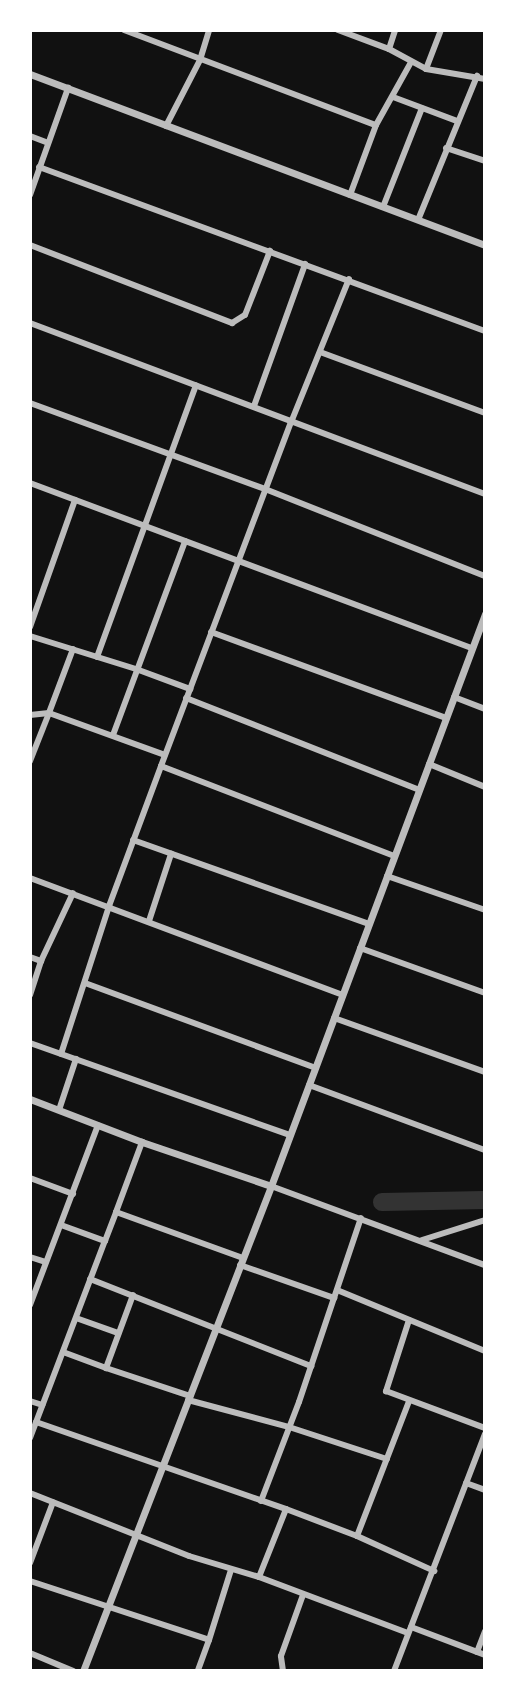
<!DOCTYPE html>
<html>
<head>
<meta charset="utf-8">
<style>
	body { margin:0 }
	#map { position:relative; width:515px; height:1701px; overflow:hidden; background:#111; font-family:Figtree,sans-serif }
	div>[style] { position:absolute }
	[style*='--x'] { left:calc(var(--x)*1px); top:calc(var(--y)*1px); width:calc(var(--w)*1px); rotate:calc(var(--a)*1deg) }
	.river>* { height:18px; margin:-9px; padding:0 9px; transform-origin:9px; border-radius:9px; background:#333 }
	.minor>* { height:6px; margin:-3px; padding:0 3px; transform-origin:3px; border-radius:3px; background:#bcbcbc }
	.tertiary>* { height:7px; margin:-3.5px; padding:0 3.5px; transform-origin:3.5px; border-radius:3.5px; background:#bcbcbc }
	span { translate:-50% -50%; white-space:nowrap; text-align:center; line-height:1.15; -webkit-text-stroke:5px #fff; paint-order:stroke }
	.frame { position:absolute; inset:0; border:32px solid #fff; pointer-events:none }
</style>
</head>
<body>
<div id="map">
	<div class="river">
		<i style="--x:382;--y:1202;--w:103;--a:-1.1"></i>
	</div>
	<div class="minor">
		<i style="--x:124;--y:30;--w:269;--a:20.7"></i>
		<i style="--x:338;--y:30;--w:54;--a:20.4"></i>
		<i style="--x:389;--y:49;--w:42;--a:28.4"></i>
		<i style="--x:426;--y:69;--w:60;--a:9.6"></i>
		<i style="--x:389;--y:49;--w:20;--a:-72"></i>
		<i style="--x:426;--y:69;--w:42;--a:-69"></i>
		<i style="--x:393;--y:97;--w:68;--a:20.6"></i>
		<i style="--x:166;--y:126;--w:74;--a:-62.7"></i>
		<i style="--x:200;--y:60;--w:31;--a:-73"></i>
		<i style="--x:30;--y:136;--w:19;--a:21"></i>
		<i style="--x:446;--y:148;--w:41;--a:18.4"></i>
		<i style="--x:39;--y:167;--w:475;--a:20.2"></i>
		<i style="--x:30;--y:195;--w:114;--a:-70.4"></i>
		<i style="--x:350;--y:195;--w:75;--a:-69.6"></i>
		<i style="--x:376;--y:125;--w:72;--a:-60.9"></i>
		<i style="--x:383;--y:207;--w:106;--a:-68.5"></i>
		<i style="--x:418;--y:220;--w:156;--a:-67.7"></i>
		<i style="--x:30;--y:245;--w:217;--a:21.1"></i>
		<i style="--x:232;--y:323;--w:15;--a:-32"></i>
		<i style="--x:245;--y:315;--w:69;--a:-68.7"></i>
		<i style="--x:30;--y:323;--w:486;--a:20.6"></i>
		<i style="--x:320;--y:352;--w:176;--a:20.3"></i>
		<i style="--x:30;--y:403;--w:250;--a:20.1"></i>
		<i style="--x:265;--y:489;--w:237;--a:21.6"></i>
		<i style="--x:254;--y:406;--w:151;--a:-70.2"></i>
		<i style="--x:30;--y:483;--w:472;--a:20.5"></i>
		<i style="--x:30;--y:627;--w:135;--a:-70.5"></i>
		<i style="--x:211;--y:632;--w:250;--a:20.1"></i>
		<i style="--x:30;--y:636;--w:111;--a:17.3"></i>
		<i style="--x:136;--y:669;--w:58;--a:20.3"></i>
		<i style="--x:73;--y:649;--w:68;--a:110.6"></i>
		<i style="--x:49;--y:713;--w:123;--a:19.9"></i>
		<i style="--x:97;--y:657;--w:289;--a:-70"></i>
		<i style="--x:454;--y:697;--w:33;--a:21"></i>
		<i style="--x:186;--y:698;--w:251;--a:21.5"></i>
		<i style="--x:30;--y:715;--w:19;--a:-6"></i>
		<i style="--x:49;--y:713;--w:52;--a:111.6"></i>
		<i style="--x:113;--y:735;--w:207;--a:-69.6"></i>
		<i style="--x:429;--y:764;--w:61;--a:22.3"></i>
		<i style="--x:161;--y:766;--w:370;--a:-69.3"></i>
		<i style="--x:292;--y:420;--w:152;--a:-68"></i>
		<i style="--x:133;--y:840;--w:251;--a:19.6"></i>
		<i style="--x:387;--y:876;--w:104;--a:19.1"></i>
		<i style="--x:30;--y:878;--w:334;--a:20.5"></i>
		<i style="--x:149;--y:921;--w:71;--a:-71.8"></i>
		<i style="--x:360;--y:948;--w:133;--a:19.8"></i>
		<i style="--x:30;--y:957;--w:12;--a:20"></i>
		<i style="--x:85;--y:983;--w:246;--a:20.2"></i>
		<i style="--x:30;--y:995;--w:36;--a:-72"></i>
		<i style="--x:41;--y:961;--w:75;--a:-64.8"></i>
		<i style="--x:334;--y:1018;--w:160;--a:19.7"></i>
		<i style="--x:30;--y:1043;--w:276;--a:19.5"></i>
		<i style="--x:61;--y:1054;--w:156;--a:-72"></i>
		<i style="--x:109;--y:906;--w:149;--a:-69.6"></i>
		<i style="--x:161;--y:766;--w:250;--a:21.1"></i>
		<i style="--x:309;--y:1085;--w:188;--a:20.3"></i>
		<i style="--x:59;--y:1110;--w:54;--a:-71.6"></i>
		<i style="--x:30;--y:1178;--w:46;--a:20.4"></i>
		<i style="--x:271;--y:1186;--w:228;--a:20.3"></i>
		<i style="--x:116;--y:1212;--w:75;--a:-69.6"></i>
		<i style="--x:61;--y:1225;--w:47;--a:20"></i>
		<i style="--x:105;--y:1241;--w:31;--a:-69"></i>
		<i style="--x:116;--y:1212;--w:135;--a:19.9"></i>
		<i style="--x:422;--y:1240;--w:66;--a:-17.6"></i>
		<i style="--x:30;--y:1257;--w:16;--a:18"></i>
		<i style="--x:240;--y:1265;--w:100;--a:19.3"></i>
		<i style="--x:90;--y:1279;--w:238;--a:21.5"></i>
		<i style="--x:337;--y:1290;--w:160;--a:22.4"></i>
		<i style="--x:133;--y:1295;--w:78;--a:110.3"></i>
		<i style="--x:106;--y:1368;--w:89;--a:18.4"></i>
		<i style="--x:30;--y:1305;--w:192;--a:-69.3"></i>
		<i style="--x:76;--y:1318;--w:45;--a:19.7"></i>
		<i style="--x:409;--y:1320;--w:75;--a:107.9"></i>
		<i style="--x:386;--y:1391;--w:106;--a:20.5"></i>
		<i style="--x:63;--y:1352;--w:46;--a:20.4"></i>
		<i style="--x:188;--y:1400;--w:105;--a:15"></i>
		<i style="--x:289;--y:1427;--w:103;--a:18.1"></i>
		<i style="--x:30;--y:1401;--w:13;--a:18"></i>
		<i style="--x:36;--y:1422;--w:265;--a:19.2"></i>
		<i style="--x:30;--y:1438;--w:211;--a:-69.2"></i>
		<i style="--x:466;--y:1483;--w:20;--a:20"></i>
		<i style="--x:30;--y:1493;--w:171;--a:21.6"></i>
		<i style="--x:189;--y:1556;--w:73;--a:16.7"></i>
		<i style="--x:259;--y:1577;--w:159;--a:20.6"></i>
		<i style="--x:261;--y:1501;--w:106;--a:-69"></i>
		<i style="--x:299;--y:1402;--w:194;--a:-71.4"></i>
		<i style="--x:357;--y:1536;--w:145;--a:-68.9"></i>
		<i style="--x:30;--y:1563;--w:65;--a:-69.3"></i>
		<i style="--x:259;--y:1577;--w:73;--a:-68.3"></i>
		<i style="--x:286;--y:1509;--w:76;--a:20.8"></i>
		<i style="--x:357;--y:1536;--w:85;--a:24.4"></i>
		<i style="--x:30;--y:1581;--w:188;--a:18.2"></i>
		<i style="--x:209;--y:1640;--w:33;--a:110"></i>
		<i style="--x:411;--y:1627;--w:79;--a:20.7"></i>
		<i style="--x:209;--y:1640;--w:73;--a:-72.6"></i>
		<i style="--x:477;--y:1652;--w:22;--a:-69"></i>
		<i style="--x:30;--y:1653;--w:47;--a:22.7"></i>
		<i style="--x:283;--y:1671;--w:15;--a:-98"></i>
		<i style="--x:281;--y:1656;--w:65;--a:-70.2"></i>
		<i style="--x:394;--y:1671;--w:254;--a:-69"></i>
	</div>
	<div class="tertiary">
		<i style="--x:30;--y:74;--w:486;--a:20.6"></i>
		<i style="--x:30;--y:1099;--w:120;--a:21"></i>
		<i style="--x:142;--y:1142;--w:136;--a:18.8"></i>
		<i style="--x:83;--y:1671;--w:520;--a:-68.81"></i>
		<i style="--x:271;--y:1186;--w:611;--a:-69.49"></i>
	</div>
	<div class="frame"></div>
</div>
</body>
</html>
